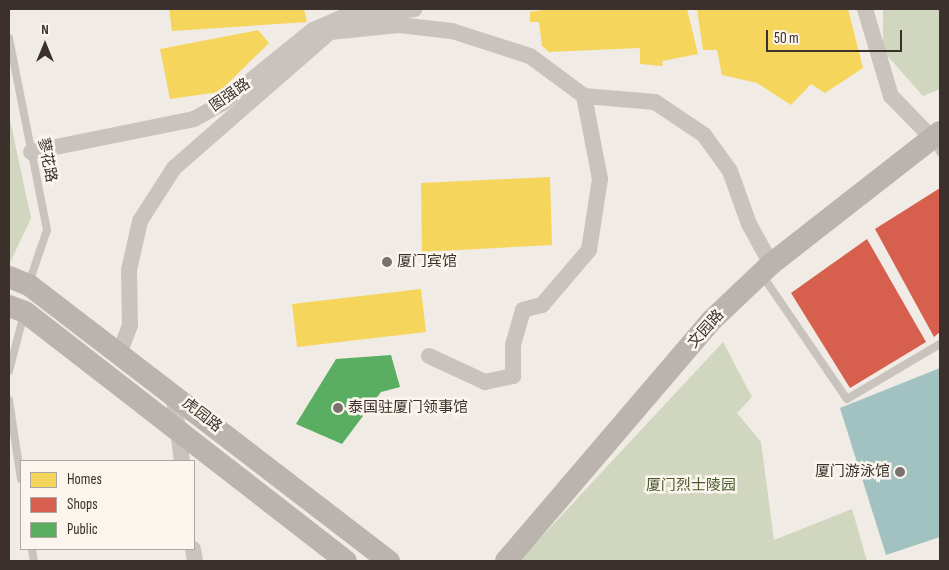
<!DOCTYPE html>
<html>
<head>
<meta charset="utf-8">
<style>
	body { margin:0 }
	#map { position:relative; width:949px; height:570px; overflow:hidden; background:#f0ebe5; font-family:"Sofia Sans Condensed","Noto Sans SC",sans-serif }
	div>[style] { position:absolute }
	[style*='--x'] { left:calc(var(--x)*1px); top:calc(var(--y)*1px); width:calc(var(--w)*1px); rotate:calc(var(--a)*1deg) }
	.green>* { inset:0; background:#d1d6bf }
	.water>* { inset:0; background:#a1c2c1 }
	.homes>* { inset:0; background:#f6d55c }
	.shops>* { inset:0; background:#d6604d }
	.public>* { inset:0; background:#5aae61 }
	.lane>* { height:8px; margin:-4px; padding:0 4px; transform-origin:4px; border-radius:4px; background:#c9c3be }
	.street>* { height:16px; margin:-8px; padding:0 8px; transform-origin:8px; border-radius:8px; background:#c9c3be }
	.secondary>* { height:22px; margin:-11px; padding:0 11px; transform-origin:11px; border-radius:11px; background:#bab3ae }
	.dots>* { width:14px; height:14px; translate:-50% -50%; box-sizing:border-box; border:2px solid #fbf5ee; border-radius:50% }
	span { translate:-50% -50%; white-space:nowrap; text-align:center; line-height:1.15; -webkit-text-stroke:5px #fbf5ee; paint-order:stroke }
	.street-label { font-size:15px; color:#3b302b }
	.poi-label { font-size:15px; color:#3b302b }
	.left { translate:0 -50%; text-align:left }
	.right { translate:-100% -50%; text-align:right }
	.park-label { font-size:15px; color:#4a5a2e }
	.frame { position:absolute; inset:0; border:10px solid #3b302b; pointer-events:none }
	.legend { position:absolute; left:20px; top:460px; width:175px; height:90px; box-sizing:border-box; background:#fbf5ee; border:1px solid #aea6a0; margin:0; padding:6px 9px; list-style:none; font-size:15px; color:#3b302b }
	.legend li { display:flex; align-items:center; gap:10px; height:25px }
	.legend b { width:25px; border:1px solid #aea6a0 }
	.north { position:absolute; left:20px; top:20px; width:50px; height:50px; -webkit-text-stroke:4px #fbf5ee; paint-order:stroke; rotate:0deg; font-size:14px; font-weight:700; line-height:20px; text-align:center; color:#3b302b }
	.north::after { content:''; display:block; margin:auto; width:18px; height:22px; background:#3b302b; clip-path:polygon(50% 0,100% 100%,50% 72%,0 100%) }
	.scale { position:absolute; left:766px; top:30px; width:136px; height:22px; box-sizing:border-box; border:2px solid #3b302b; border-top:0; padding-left:6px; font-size:15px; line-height:18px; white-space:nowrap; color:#3b302b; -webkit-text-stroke:4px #fbf5ee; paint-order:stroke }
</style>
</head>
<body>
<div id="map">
	<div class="green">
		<i style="clip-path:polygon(883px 9px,940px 9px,940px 89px,923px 96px,883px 51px)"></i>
		<i style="clip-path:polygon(9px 115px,31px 218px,9px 265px)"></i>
		<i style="clip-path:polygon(723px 342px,752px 397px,737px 413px,761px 442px,774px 540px,852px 509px,867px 561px,519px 561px)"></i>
	</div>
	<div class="water">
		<i style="clip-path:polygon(940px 368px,940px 537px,886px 555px,840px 408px)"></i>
	</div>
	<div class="homes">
		<i style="clip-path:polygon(169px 9px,304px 9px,307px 22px,172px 31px)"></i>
		<i style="clip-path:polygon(550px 9px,687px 9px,698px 54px,662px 61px,663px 66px,640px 64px,640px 48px,549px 52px,542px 46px,539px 22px,530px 22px,530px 12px)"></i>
		<i style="clip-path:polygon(697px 9px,848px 9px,863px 68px,825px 93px,811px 84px,791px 105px,757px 83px,722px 75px,717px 50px,703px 50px)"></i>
		<i style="clip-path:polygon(258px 30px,269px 43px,219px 92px,170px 99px,160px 49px)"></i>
		<i style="clip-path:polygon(550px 177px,552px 245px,422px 252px,421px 183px)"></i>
		<i style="clip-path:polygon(421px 289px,426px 332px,297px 347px,292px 304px)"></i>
	</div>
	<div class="shops">
		<i style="clip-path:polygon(940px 188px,940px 332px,934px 337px,875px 229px)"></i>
		<i style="clip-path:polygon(867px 239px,926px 342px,850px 388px,791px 293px)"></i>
	</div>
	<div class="public">
		<i style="clip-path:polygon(391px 355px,400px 387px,381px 392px,342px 444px,296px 424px,336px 359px)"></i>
	</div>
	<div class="lane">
		<i style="--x:9;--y:38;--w:196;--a:78.8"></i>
		<i style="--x:47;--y:230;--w:56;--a:108.8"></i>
		<i style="--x:933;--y:140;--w:14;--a:60"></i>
		<i style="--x:762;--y:275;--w:150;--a:55.6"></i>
		<i style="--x:847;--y:399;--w:108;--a:-30.6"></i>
		<i style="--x:9;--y:371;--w:59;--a:-75.3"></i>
		<i style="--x:9;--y:400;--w:80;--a:81.4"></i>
		<i style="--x:32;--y:549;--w:12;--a:81"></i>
	</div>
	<div class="street">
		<i style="--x:865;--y:9;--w:91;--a:73.4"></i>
		<i style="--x:891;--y:96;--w:59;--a:45.7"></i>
		<i style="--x:31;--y:152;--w:166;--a:-11.4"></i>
		<i style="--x:194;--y:119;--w:33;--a:-29"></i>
		<i style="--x:223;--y:103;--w:116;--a:-39"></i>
		<i style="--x:313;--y:30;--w:34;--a:-23"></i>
		<i style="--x:344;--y:17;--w:71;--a:-6.4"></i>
		<i style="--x:119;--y:354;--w:31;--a:-69"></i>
		<i style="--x:130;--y:325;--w:55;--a:-91"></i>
		<i style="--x:129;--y:270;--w:50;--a:-77.3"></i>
		<i style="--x:140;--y:221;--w:63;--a:-57.3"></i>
		<i style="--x:174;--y:168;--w:207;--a:-41.1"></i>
		<i style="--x:330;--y:32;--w:69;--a:-5.8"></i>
		<i style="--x:399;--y:25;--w:53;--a:6.5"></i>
		<i style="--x:452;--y:31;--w:82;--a:17.8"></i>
		<i style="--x:530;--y:56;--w:67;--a:36.5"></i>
		<i style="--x:584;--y:96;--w:71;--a:4.8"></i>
		<i style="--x:655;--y:102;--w:59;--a:34"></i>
		<i style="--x:704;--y:135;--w:44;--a:54.2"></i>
		<i style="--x:730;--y:171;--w:56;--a:70.3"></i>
		<i style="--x:749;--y:224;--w:46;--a:61.2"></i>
		<i style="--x:429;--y:356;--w:62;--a:24.9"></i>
		<i style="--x:485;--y:382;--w:29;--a:-12"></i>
		<i style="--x:513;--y:376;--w:31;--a:-90"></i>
		<i style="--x:513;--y:345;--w:36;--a:-74"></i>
		<i style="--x:523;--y:310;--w:20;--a:-15"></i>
		<i style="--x:542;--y:305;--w:72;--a:-49.5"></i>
		<i style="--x:589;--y:250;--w:72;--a:-81.2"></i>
		<i style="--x:600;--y:179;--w:85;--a:-100.9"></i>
		<i style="--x:173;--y:393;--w:69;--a:82.5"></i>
		<i style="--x:193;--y:549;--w:12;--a:81"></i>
	</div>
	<div class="secondary">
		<i style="--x:9;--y:277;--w:22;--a:22"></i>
		<i style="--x:29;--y:285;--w:454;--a:37.5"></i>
		<i style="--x:9;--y:306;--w:17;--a:21"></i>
		<i style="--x:25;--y:312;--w:406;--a:37.8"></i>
		<i style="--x:506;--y:561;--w:318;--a:-49.5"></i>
		<i style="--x:713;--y:319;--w:80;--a:-43.5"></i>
		<i style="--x:771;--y:264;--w:214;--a:-38"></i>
	</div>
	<div class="dots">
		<i style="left:387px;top:262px;background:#7a716c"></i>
		<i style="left:338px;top:408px;background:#7a716c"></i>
		<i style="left:900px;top:472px;background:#7a716c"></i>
	</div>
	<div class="street-label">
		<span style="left:230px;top:95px;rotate:-35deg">图强路</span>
		<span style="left:47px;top:160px;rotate:79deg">蓼花路</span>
		<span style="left:706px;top:329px;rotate:-48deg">文园路</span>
		<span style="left:202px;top:415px;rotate:38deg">虎园路</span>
	</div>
	<div class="poi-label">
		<span class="left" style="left:397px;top:262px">厦门宾馆</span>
		<span class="left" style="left:348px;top:408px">泰国驻厦门领事馆</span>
		<span class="right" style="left:890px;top:472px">厦门游泳馆</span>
	</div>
	<div class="park-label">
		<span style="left:691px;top:486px">厦门烈士陵园</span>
	</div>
	<div class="frame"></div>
	<ul class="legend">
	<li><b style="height:14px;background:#f6d55c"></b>Homes</li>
	<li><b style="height:14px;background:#d6604d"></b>Shops</li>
	<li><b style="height:14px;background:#5aae61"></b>Public</li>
	</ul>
	<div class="north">N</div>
	<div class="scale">50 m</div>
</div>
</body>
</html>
